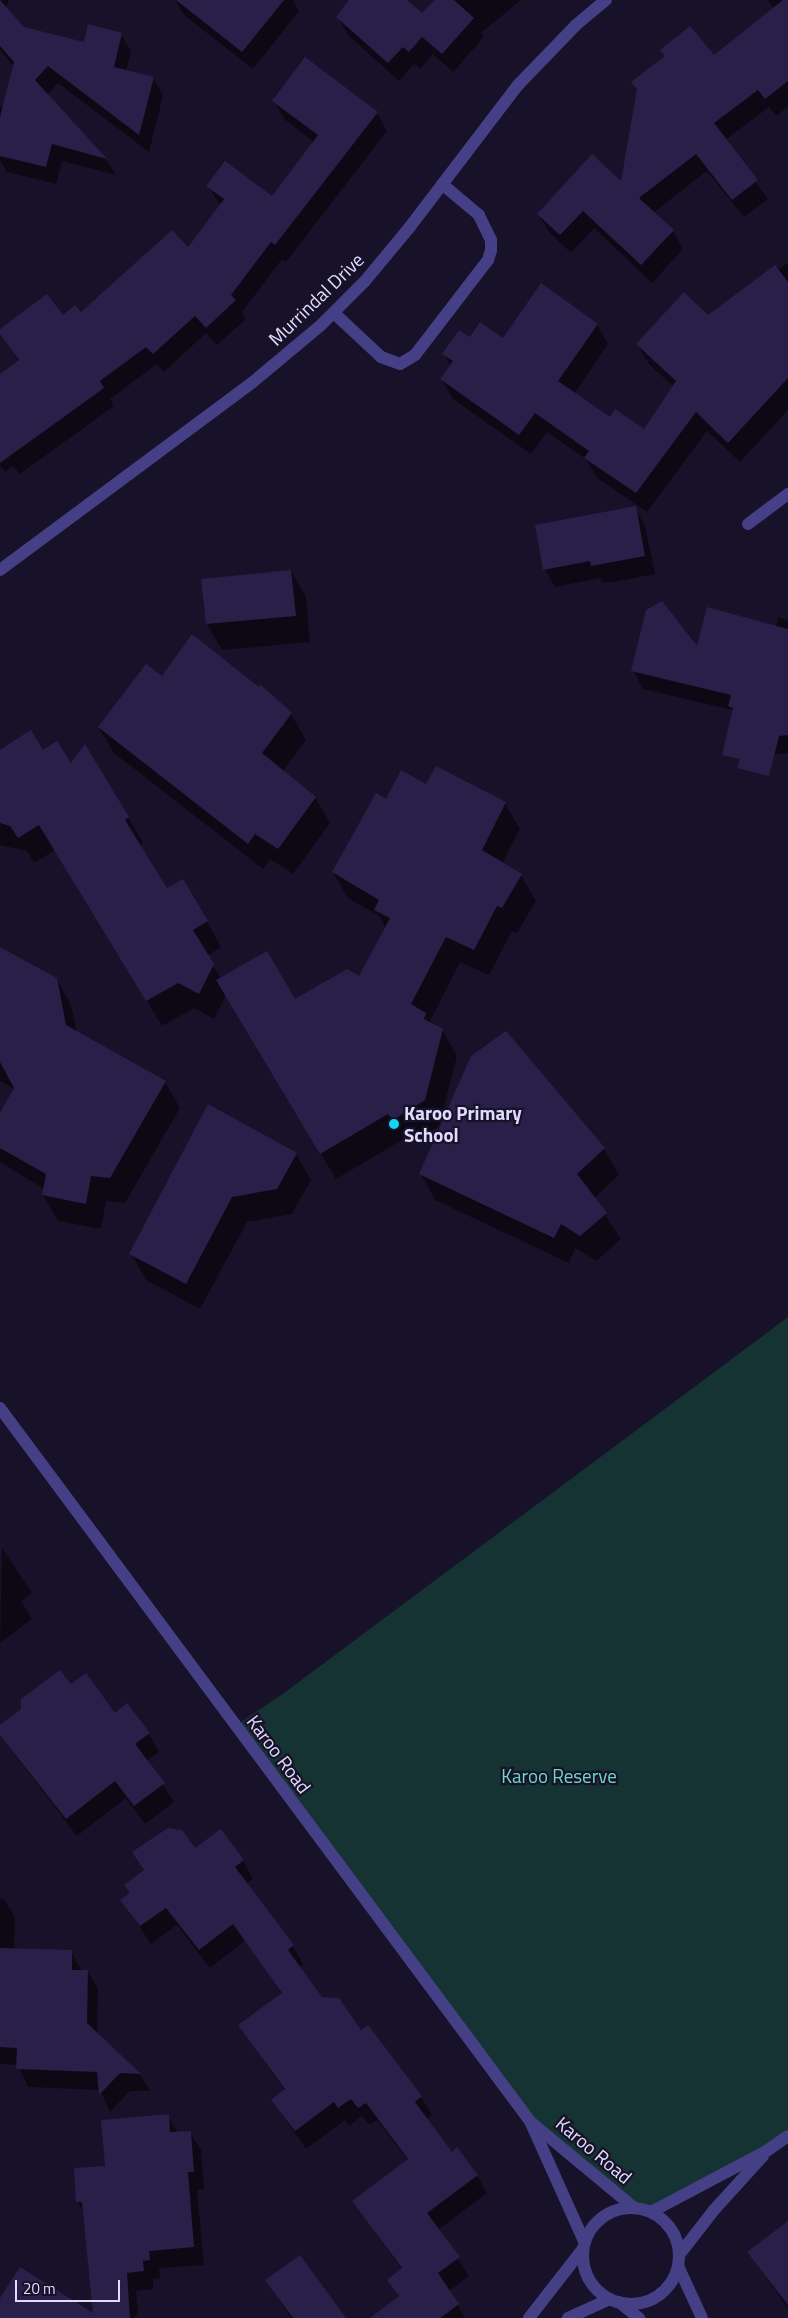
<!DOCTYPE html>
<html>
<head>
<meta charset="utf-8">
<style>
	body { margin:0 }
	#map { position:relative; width:788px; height:2318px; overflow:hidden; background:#171229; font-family:"Titillium Web",sans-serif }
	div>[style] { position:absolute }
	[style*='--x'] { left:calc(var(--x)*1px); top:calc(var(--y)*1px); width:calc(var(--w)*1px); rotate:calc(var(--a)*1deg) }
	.green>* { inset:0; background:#163333 }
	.shadow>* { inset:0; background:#0007 }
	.building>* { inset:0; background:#291f49 }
	.minor>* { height:12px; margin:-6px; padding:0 6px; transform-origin:6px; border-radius:6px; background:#454085 }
	.minor>.ring { margin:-6px; padding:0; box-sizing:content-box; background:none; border:12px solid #454085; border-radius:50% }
	.dots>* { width:14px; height:14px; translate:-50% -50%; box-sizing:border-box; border:2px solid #171229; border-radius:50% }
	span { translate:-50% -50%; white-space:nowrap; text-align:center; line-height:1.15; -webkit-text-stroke:4.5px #171229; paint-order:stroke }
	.street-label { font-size:19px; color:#e1dcfd }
	.poi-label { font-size:19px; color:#e1dcfd; font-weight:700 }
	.left { translate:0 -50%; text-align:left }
	.park-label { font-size:19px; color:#6bdac2 }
	.scale { position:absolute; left:15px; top:2280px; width:105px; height:22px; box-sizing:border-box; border:2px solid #e1dcfd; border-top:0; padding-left:6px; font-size:15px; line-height:18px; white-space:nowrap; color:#e1dcfd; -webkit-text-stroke:4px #171229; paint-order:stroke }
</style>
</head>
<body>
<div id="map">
	<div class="green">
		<i style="clip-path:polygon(788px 1317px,788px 2136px,651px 2212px,633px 2207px,530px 2121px,235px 1726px,284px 1693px)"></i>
	</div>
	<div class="shadow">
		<i style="clip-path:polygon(0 0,9px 0,6px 8px,24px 29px,84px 44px,121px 34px,131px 52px,126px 71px,153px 78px,163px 96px,149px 152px,58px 83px,47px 95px,106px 160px,116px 175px,62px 161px,56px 184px,7px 172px,0 160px,0 107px,4px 108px,14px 67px,0 50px)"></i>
		<i style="clip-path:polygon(175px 0,293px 0,299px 11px,253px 69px,184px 15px)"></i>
		<i style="clip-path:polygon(350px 0,406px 0,422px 15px,436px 0,521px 0,481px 33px,484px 37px,453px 72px,433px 54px,420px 69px,414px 64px,399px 81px,348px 35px,338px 17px)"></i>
		<i style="clip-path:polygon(768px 0,788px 0,788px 107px,776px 116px,769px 107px,725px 140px,768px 199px,744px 217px,707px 171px,653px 213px,673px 231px,683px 249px,652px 283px,594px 228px,571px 253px,549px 232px,538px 214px,622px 184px,638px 91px,633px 83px,714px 57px,774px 9px)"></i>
		<i style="clip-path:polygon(274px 101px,377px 113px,387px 131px,286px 262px,282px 259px,242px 312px,246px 319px,217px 345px,206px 333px,164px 372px,157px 364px,110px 399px,114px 406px,20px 474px,13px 466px,5px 472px,0 465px,0 376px,19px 362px,0 331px,80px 314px,188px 249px,221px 206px,208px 186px,272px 198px,314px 142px,284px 119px)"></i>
		<i style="clip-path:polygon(788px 263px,788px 410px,740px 462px,707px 431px,647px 512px,597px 478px,586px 459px,547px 432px,531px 454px,453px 399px,441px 379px,451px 366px,444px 354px,470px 339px,503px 340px,597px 324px,608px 344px,574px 394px,610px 419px,644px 431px,674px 387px,649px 364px,637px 344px,708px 317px)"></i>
		<i style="clip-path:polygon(635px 508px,645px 526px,655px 574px,614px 582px,602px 582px,600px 578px,555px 587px,545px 569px)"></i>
		<i style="clip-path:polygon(291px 571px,306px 597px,310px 642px,222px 650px,207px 624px,202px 580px)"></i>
		<i style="clip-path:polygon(778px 617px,788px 620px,788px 753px,738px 757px,732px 710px,643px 689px,633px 670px,776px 627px)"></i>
		<i style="clip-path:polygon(291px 714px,306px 740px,283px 771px,315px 797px,330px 823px,293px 874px,270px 859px,263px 869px,114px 753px,99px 728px)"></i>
		<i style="clip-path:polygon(0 750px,42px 751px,71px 765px,128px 817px,143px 843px,139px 846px,167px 890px,207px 921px,221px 947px,207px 956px,221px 979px,294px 1001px,359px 978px,386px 929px,379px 916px,348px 898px,333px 872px,386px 801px,427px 785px,505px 803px,520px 829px,502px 864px,521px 875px,536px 901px,517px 933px,512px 931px,489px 975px,460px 962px,430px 1021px,442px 1030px,457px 1056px,439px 1126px,408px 1145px,404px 1139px,336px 1179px,226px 995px,214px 1019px,194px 1008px,162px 1026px,55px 850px,34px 863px,27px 851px,0 845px)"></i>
		<i style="clip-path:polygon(0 948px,56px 978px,71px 1005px,77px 1033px,165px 1082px,180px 1108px,125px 1203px,106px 1201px,101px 1229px,58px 1221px,43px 1195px,44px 1189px,0 1162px,0 1116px,14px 1089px,0 1081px)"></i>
		<i style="clip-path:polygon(506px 1033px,604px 1149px,619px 1175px,594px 1198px,621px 1239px,596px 1261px,575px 1248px,569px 1263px,435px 1200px,421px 1174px)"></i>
		<i style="clip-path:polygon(296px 1154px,311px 1180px,292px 1214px,247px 1222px,200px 1309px,146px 1280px,131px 1254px)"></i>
		<i style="clip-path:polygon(2px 1548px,32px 1593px,21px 1601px,32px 1619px,0 1643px)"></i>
		<i style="clip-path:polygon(71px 1686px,149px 1734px,159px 1752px,147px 1761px,174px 1802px,145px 1824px,126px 1798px,77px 1836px,0 1735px,0 1726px)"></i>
		<i style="clip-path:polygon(195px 1850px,243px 1861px,253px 1879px,246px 1884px,293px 1946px,303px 1964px,299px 1967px,322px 1998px,360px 2032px,368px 2027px,421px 2097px,432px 2115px,426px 2119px,452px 2153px,477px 2175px,487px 2193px,438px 2230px,469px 2276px,449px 2291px,465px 2318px,372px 2318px,399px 2298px,389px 2280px,402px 2270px,354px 2202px,408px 2161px,377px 2120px,370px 2125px,362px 2116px,349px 2126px,345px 2120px,306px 2149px,272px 2100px,285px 2091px,240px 2026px,282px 1995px,267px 1970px,245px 1941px,210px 1968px,177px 1925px,151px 1944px,122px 1900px,131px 1894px,144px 1871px,134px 1853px)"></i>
		<i style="clip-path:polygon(0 1899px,4px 1899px,15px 1917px,14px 1949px,71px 1951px,82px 1971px,88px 1971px,98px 1989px,97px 2034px,140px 2074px,150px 2091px,130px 2091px,110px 2112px,100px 2090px,28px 2087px,18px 2065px,0 2064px)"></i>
		<i style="clip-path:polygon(168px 2116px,178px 2133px,190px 2132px,201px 2150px,204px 2189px,197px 2190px,204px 2265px,159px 2268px,160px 2278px,153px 2279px,153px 2289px,136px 2291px,138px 2312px,134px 2318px,0 2318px,0 2300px,95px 2315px,85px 2214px,78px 2202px,75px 2169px,106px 2167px)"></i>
		<i style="clip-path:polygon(788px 2223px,788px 2306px,787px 2307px,749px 2253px)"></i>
		<i style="clip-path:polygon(267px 2281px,344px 2318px,291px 2318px)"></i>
	</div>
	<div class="building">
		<i style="clip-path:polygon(0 0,24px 27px,84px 42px,88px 24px,122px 33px,114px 67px,154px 77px,139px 135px,48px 66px,35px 80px,107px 159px,52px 144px,46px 167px,0 156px,0 117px,14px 62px,0 46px)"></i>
		<i style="clip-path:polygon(176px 0,284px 0,242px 52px)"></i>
		<i style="clip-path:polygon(349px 0,407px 0,422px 13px,435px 0,454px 0,474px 18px,442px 54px,422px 37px,409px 52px,403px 47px,388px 63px,336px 17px)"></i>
		<i style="clip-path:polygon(783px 0,788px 0,788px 81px,765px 99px,758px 90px,714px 123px,758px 180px,732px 200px,696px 154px,639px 198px,674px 230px,641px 265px,583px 211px,560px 235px,537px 214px,592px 154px,621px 181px,637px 89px,631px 82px,665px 56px,660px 50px,690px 26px,714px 55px)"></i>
		<i style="clip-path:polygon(305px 57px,378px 112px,275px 245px,271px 242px,231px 295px,236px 300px,206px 328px,195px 316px,153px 354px,146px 347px,100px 381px,104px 388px,0 463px,0 374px,19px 360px,0 334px,0 329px,47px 294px,63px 315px,75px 305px,81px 312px,172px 230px,188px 247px,224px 199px,206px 186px,225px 161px,272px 196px,318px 135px,272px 101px)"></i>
		<i style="clip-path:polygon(775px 265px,788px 282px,788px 378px,728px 443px,696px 412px,636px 493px,584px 458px,589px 451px,535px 413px,519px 435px,440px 379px,453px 361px,442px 354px,459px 330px,470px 337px,480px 322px,503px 338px,541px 283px,598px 324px,558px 381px,610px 417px,615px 409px,644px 429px,676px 381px,636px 344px,684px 292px,708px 315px)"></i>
		<i style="clip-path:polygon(636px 506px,645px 556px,591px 566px,590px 561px,543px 570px,535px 525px)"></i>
		<i style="clip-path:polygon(291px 570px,296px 616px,206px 624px,201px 579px)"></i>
		<i style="clip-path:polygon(662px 601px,697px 646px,707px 607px,788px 629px,788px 735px,779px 736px,769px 776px,737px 768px,740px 759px,722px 755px,733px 708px,728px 706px,731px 695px,631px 671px,646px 610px)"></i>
		<i style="clip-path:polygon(192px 634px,259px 687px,260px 684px,292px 713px,262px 753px,316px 797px,278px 849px,255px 834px,248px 844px,98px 727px,146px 664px,162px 676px)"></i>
		<i style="clip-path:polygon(31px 730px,43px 750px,57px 741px,71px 763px,85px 744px,129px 817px,125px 820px,167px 888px,183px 879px,208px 921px,193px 930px,214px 964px,199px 994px,178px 983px,146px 1001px,39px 825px,18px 838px,10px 826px,0 823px,0 750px)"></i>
		<i style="clip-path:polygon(436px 766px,506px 802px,482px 850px,522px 874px,502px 908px,497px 906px,474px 950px,446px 937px,411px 1004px,426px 1013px,424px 1019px,443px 1029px,425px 1100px,393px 1120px,388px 1114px,320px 1154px,216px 980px,267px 951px,295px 999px,347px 969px,359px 976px,390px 918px,374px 910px,379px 900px,332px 872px,376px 793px,386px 799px,401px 770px,426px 784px)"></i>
		<i style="clip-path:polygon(0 947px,57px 978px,66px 1025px,166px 1081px,110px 1178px,91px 1176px,86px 1204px,42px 1195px,46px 1174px,0 1148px,0 1113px,14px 1088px,0 1062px)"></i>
		<i style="clip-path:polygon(506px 1031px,605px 1148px,577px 1174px,607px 1213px,580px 1236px,561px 1224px,554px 1238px,419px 1174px,471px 1056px)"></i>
		<i style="clip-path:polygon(208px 1104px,297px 1153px,277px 1189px,232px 1197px,186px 1284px,129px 1254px)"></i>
		<i style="clip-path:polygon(60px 1670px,71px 1684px,86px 1673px,115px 1713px,127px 1703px,150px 1733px,135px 1744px,165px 1783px,134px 1806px,115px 1781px,66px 1819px,0 1735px,0 1725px,21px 1709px,21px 1699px)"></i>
		<i style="clip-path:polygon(168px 1828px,182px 1830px,195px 1848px,221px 1829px,244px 1860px,235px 1867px,294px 1945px,288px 1950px,322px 1997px,339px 1998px,361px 2030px,368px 2025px,422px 2096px,415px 2102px,452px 2152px,457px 2147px,478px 2175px,427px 2213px,460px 2257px,438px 2273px,459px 2304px,440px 2318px,370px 2318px,399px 2296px,387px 2280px,402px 2268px,352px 2201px,408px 2159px,366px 2103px,358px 2108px,351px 2099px,338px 2108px,334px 2102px,295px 2131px,271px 2100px,285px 2089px,238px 2025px,282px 1993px,233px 1924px,199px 1950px,166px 1908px,140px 1926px,120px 1900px,130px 1893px,124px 1885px,144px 1870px,132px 1852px)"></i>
		<i style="clip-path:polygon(0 1948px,72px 1950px,72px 1970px,88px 1970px,87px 2023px,141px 2074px,120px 2073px,99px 2095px,97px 2072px,16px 2069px,17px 2048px,0 2047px)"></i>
		<i style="clip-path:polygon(169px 2114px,170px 2132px,191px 2131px,194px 2172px,188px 2172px,194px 2247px,149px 2251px,150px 2260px,143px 2261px,144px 2271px,127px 2273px,130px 2318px,0 2318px,0 2298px,20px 2267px,93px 2313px,82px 2202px,76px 2202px,74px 2168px,105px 2166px,101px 2120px)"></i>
		<i style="clip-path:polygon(788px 2221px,788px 2305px,747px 2252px)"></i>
		<i style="clip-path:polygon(300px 2255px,346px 2318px,293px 2318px,265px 2280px)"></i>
	</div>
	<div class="minor">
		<i style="--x:334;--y:313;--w:64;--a:43.1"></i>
		<i style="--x:381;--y:357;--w:20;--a:20"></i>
		<i style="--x:400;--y:364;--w:17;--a:-31"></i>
		<i style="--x:415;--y:355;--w:120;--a:-52.5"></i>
		<i style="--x:488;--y:260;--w:10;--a:-73"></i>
		<i style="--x:491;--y:250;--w:10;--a:-90"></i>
		<i style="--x:491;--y:240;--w:28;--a:-116"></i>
		<i style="--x:479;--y:215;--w:48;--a:-140"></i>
		<i style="--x:748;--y:524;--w:50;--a:-36.9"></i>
		<i style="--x:0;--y:570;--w:315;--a:-36.6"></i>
		<i style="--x:253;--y:382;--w:87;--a:-39.9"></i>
		<i style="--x:320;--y:326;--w:64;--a:-45"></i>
		<i style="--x:365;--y:281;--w:69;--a:-50.3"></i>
		<i style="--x:409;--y:228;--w:180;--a:-52.7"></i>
		<i style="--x:518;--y:85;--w:83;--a:-46"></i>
		<i style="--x:576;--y:25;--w:39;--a:-40"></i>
		<i style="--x:0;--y:1408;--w:888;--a:53.38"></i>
		<i style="--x:530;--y:2121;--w:132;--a:65.8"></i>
		<i style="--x:532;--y:2123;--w:131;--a:39.7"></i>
		<i class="ring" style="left:583px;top:2208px;width:84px;height:84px"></i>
		<i style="--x:651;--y:2212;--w:132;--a:-27.9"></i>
		<i style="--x:768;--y:2150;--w:24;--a:-35"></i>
		<i style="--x:679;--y:2255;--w:57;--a:-52.1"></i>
		<i style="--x:714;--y:2210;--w:73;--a:-47.8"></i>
		<i style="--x:678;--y:2266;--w:57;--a:65.2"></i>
		<i style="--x:619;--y:2302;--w:26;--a:39"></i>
		<i style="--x:529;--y:2318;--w:86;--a:-52.1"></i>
		<i style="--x:568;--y:2318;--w:46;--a:-24.3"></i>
	</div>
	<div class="dots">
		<i style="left:394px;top:1124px;background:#14d5f2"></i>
	</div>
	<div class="street-label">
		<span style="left:316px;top:299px;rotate:-44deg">Murrindal Drive</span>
		<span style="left:279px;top:1754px;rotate:53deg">Karoo Road</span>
		<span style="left:594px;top:2150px;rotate:40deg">Karoo Road</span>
	</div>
	<div class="poi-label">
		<span class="left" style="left:404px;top:1124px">Karoo Primary<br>School</span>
	</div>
	<div class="park-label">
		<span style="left:559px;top:1776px">Karoo Reserve</span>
	</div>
	<div class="scale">20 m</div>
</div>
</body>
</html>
